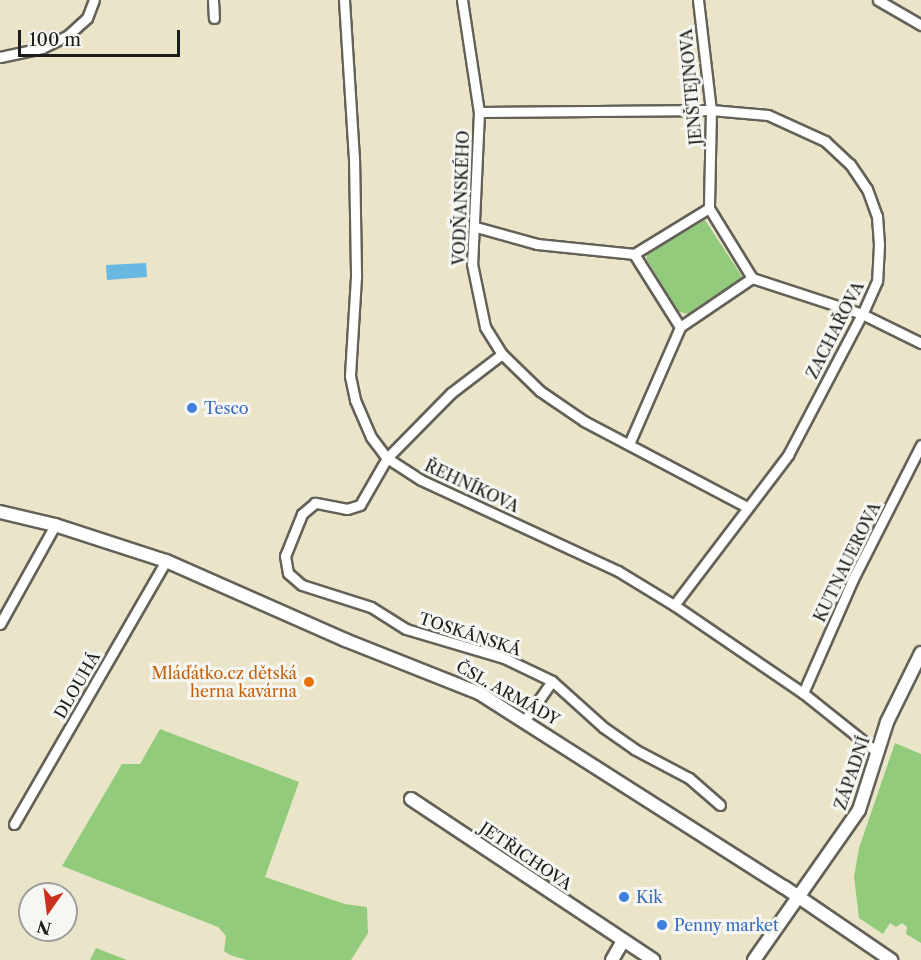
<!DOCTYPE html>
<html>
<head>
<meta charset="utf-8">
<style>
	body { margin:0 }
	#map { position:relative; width:921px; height:960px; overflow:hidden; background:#eae5c8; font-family:"Libre Caslon Text",serif }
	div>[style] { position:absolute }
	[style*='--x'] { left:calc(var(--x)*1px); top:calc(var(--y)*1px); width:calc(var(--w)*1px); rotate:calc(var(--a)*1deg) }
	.green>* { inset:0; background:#93cb7d }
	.water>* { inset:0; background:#69b7e3 }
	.roads { filter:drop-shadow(2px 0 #646258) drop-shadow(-2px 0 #646258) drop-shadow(0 2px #646258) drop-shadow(0 -2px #646258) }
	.street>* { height:9px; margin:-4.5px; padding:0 4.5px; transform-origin:4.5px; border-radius:4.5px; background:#fff }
	.secondary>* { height:12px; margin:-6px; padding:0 6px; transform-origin:6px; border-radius:6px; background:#fff }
	.dots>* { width:16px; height:16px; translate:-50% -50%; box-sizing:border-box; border:3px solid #f6f6f2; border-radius:50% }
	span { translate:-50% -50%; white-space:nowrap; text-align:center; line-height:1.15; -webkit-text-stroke:6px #f6f6f2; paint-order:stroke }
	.street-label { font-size:16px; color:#1c1c1c }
	.shop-label { font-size:16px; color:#366cbe }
	.left { translate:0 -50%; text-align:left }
	.food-label { font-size:16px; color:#c56008 }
	.right { translate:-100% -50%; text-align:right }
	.north { position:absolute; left:18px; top:882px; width:60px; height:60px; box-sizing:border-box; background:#f6f6f2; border:2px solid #9f9f9c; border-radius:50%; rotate:194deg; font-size:16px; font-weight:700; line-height:24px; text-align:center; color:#1c1c1c }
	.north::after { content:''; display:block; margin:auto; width:21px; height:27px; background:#c8321e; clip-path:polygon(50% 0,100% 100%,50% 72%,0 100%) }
	.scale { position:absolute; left:18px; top:30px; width:162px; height:27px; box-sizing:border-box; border:3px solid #1c1c1c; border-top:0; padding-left:8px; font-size:18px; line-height:21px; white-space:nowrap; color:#1c1c1c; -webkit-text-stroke:4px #f6f6f2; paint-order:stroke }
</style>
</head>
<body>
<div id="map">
	<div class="green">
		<i style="clip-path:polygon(705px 220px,743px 278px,690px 314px,683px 313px,677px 311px,646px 258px,650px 250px)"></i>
		<i style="clip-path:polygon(160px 729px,299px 782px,265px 877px,345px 904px,367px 907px,368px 933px,351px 960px,246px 960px,230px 955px,224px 951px,226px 936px,218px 927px,62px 866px,122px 764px,140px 764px)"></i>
		<i style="clip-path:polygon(895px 743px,921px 754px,921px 943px,906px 934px,907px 927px,902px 923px,896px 927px,890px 923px,883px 934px,859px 918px,854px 877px,859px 848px)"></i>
		<i style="clip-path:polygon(96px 948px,127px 960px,90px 960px)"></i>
	</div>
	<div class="water">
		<i style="clip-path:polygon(146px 263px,147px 277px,107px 280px,106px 265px)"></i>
	</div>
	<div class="roads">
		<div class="street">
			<i style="--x:213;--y:0;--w:18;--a:87"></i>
			<i style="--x:344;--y:0;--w:157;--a:86.4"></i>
			<i style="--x:354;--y:157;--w:120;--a:89"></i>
			<i style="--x:356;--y:277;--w:99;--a:93.5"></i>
			<i style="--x:350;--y:376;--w:25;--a:78"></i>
			<i style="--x:355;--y:400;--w:40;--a:66.6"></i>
			<i style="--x:371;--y:437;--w:26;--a:53"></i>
			<i style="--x:387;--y:458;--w:40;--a:32.9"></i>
			<i style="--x:421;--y:480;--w:217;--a:24.8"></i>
			<i style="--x:618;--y:571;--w:66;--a:31.3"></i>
			<i style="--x:674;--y:605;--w:156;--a:34.3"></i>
			<i style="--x:803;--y:693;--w:95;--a:38.6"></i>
			<i style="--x:462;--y:0;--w:113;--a:81.4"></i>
			<i style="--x:479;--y:112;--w:152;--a:92.6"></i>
			<i style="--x:472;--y:264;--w:64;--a:78.3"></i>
			<i style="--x:485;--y:327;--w:32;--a:58"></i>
			<i style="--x:502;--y:354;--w:53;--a:44.2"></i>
			<i style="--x:540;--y:391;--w:53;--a:34.3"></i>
			<i style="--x:584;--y:421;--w:184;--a:27.8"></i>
			<i style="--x:698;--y:0;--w:111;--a:83.3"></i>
			<i style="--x:711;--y:110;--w:98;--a:91.2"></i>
			<i style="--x:878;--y:0;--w:50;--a:30.2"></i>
			<i style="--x:0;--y:57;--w:43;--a:-12.1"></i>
			<i style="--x:42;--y:48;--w:28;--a:-26"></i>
			<i style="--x:67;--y:36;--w:27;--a:-42"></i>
			<i style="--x:87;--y:18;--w:19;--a:-69"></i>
			<i style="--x:479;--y:112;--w:232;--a:-0.5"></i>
			<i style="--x:711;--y:110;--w:57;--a:5"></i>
			<i style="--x:768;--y:115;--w:63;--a:24.5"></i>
			<i style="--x:825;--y:141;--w:34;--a:43"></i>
			<i style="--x:850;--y:164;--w:30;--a:56"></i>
			<i style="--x:867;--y:189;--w:29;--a:70"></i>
			<i style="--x:877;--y:216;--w:29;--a:86"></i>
			<i style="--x:879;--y:245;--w:36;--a:93"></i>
			<i style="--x:877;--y:281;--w:36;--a:114"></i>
			<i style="--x:862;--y:314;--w:159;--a:117.7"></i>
			<i style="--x:788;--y:455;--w:188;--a:127.2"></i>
			<i style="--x:709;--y:208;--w:82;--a:58.4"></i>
			<i style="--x:752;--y:278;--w:87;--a:145.8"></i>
			<i style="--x:680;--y:327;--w:86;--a:-122.2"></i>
			<i style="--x:634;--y:254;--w:88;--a:-31.5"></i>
			<i style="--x:476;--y:227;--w:63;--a:15.6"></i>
			<i style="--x:537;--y:244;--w:98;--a:5.9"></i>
			<i style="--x:752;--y:278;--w:116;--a:18.1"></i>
			<i style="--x:862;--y:314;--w:66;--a:26.2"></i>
			<i style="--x:502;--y:354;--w:64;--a:142.6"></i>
			<i style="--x:451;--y:393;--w:91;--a:134.6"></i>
			<i style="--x:387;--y:458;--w:54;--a:119.9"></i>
			<i style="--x:360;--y:505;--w:14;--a:163"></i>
			<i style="--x:347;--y:509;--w:33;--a:-169"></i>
			<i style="--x:315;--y:503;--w:17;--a:140"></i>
			<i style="--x:302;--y:514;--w:45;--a:112"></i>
			<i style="--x:285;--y:556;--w:17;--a:80"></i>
			<i style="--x:288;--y:573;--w:18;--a:41"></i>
			<i style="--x:302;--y:585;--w:72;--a:17.7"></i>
			<i style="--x:371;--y:607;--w:41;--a:32.2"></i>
			<i style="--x:406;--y:629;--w:102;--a:16.5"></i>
			<i style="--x:504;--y:658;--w:53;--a:25.6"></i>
			<i style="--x:552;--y:681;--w:69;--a:42"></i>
			<i style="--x:603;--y:727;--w:38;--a:35"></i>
			<i style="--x:634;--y:749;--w:62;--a:27.8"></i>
			<i style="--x:689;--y:778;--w:41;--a:41.1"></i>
			<i style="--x:629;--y:444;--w:128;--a:-66.4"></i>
			<i style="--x:0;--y:624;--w:113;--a:-60.9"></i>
			<i style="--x:803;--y:693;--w:124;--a:-66.3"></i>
			<i style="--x:853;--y:579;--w:150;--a:-63.1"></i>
			<i style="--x:525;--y:720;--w:47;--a:-55.3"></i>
			<i style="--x:14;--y:824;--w:304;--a:-60"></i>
		</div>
		<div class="secondary">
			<i style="--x:0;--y:512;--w:57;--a:13.3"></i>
			<i style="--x:55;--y:525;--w:117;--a:18"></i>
			<i style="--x:166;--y:561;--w:196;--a:23.8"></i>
			<i style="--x:345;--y:640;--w:144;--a:21.6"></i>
			<i style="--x:479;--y:693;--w:361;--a:32.5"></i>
			<i style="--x:784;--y:887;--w:130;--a:34.3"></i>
			<i style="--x:411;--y:799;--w:291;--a:33.6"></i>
			<i style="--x:612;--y:960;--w:22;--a:-60"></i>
			<i style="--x:754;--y:960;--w:183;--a:-55"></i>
			<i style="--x:859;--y:810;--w:92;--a:-72.3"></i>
			<i style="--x:887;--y:722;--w:77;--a:-63.8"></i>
		</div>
	</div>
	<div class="dots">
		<i style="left:192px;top:408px;background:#3f7fe0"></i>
		<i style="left:309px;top:682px;background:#e8710a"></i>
		<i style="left:624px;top:897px;background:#3f7fe0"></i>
		<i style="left:662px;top:925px;background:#3f7fe0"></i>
	</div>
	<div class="street-label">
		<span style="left:691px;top:87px;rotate:-95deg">JENŠTEJNOVA</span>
		<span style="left:461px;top:198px;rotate:-88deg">VODŇANSKÉHO</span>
		<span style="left:835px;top:330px;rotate:-63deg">ZACHAŘOVA</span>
		<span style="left:472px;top:486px;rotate:25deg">ŘEHNÍKOVA</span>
		<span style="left:847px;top:562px;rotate:-64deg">KUTNAUEROVA</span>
		<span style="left:470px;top:634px;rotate:18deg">TOSKÁNSKÁ</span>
		<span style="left:77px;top:685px;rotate:-60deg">DLOUHÁ</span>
		<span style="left:508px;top:693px;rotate:29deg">ČSL. ARMÁDY</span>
		<span style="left:852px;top:773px;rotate:-71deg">ZÁPADNÍ</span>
		<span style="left:526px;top:856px;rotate:34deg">JETŘICHOVA</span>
	</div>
	<div class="shop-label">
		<span class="left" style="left:204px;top:408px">Tesco</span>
		<span class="left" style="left:636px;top:897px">Kik</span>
		<span class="left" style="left:674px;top:925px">Penny market</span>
	</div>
	<div class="food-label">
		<span class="right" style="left:297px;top:682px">Mláďátko.cz dětská<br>herna kavárna</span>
	</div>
	<div class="north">N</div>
	<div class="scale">100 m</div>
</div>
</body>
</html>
